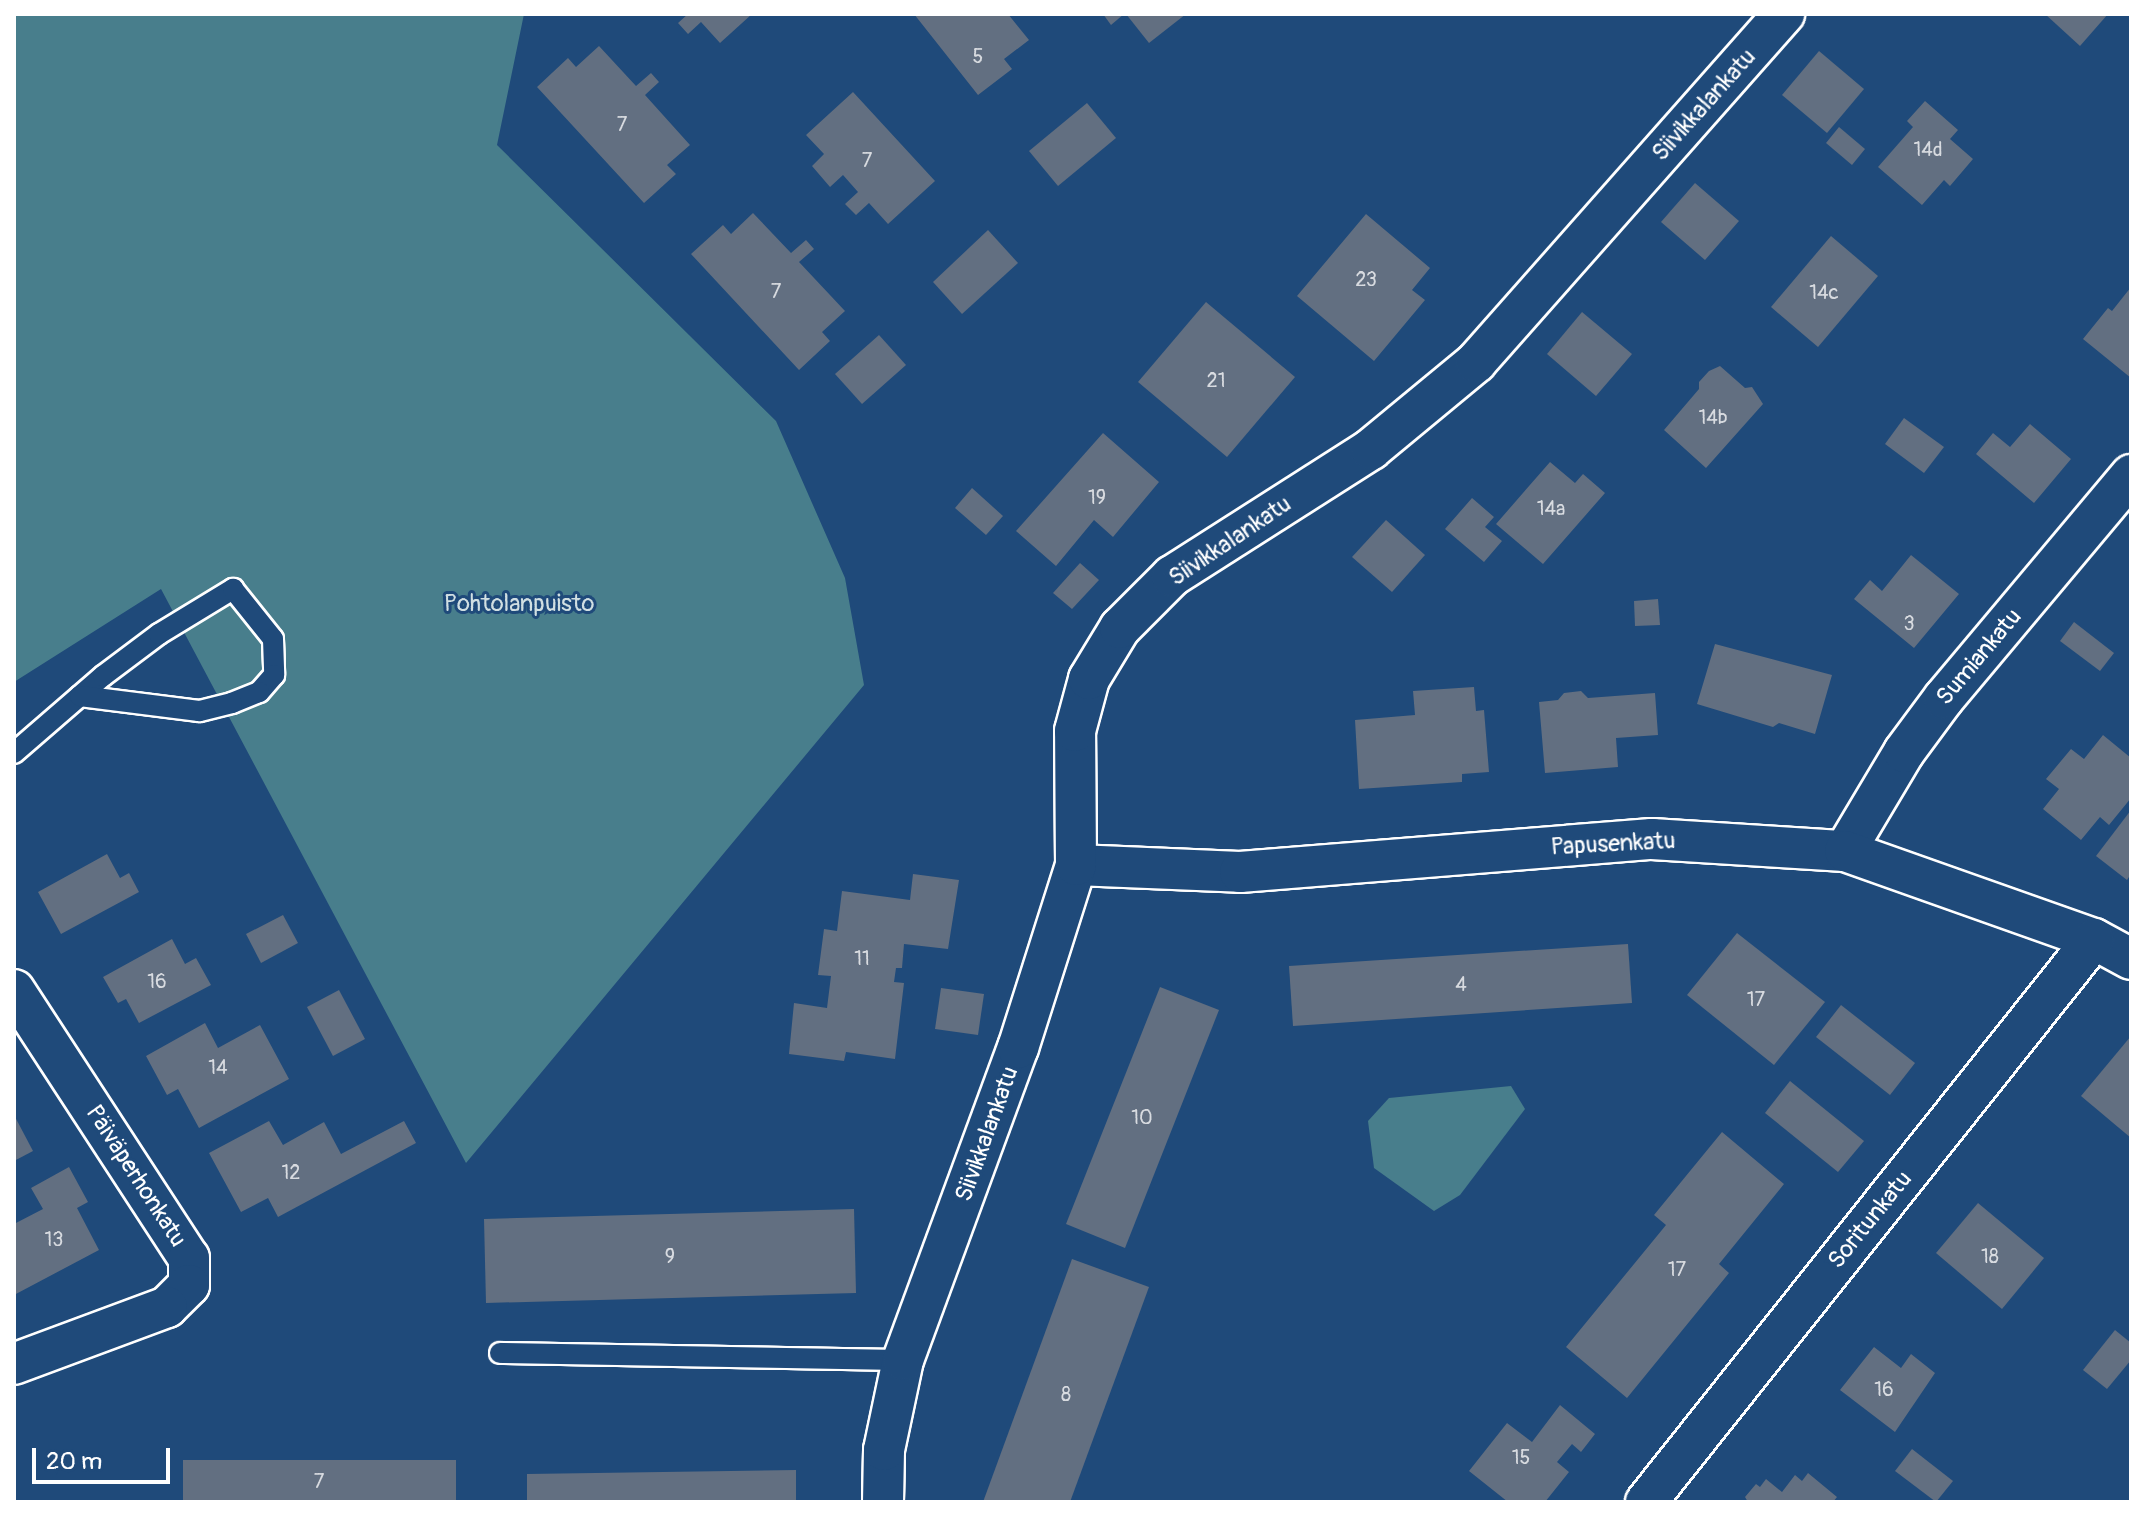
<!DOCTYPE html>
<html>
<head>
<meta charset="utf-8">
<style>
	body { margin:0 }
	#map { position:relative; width:2145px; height:1516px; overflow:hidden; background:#1f4a7a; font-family:Pangolin,sans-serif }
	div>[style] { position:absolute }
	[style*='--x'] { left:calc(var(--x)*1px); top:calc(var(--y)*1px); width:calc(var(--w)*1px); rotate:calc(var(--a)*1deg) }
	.green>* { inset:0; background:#487e8c }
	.building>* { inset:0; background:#626f81 }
	.roads { filter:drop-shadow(2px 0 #fff) drop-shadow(-2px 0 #fff) drop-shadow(0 2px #fff) drop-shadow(0 -2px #fff) }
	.lane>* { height:20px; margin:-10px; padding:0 10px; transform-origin:10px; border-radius:10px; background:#1f4a7a }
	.street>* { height:40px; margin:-20px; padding:0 20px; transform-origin:20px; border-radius:20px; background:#1f4a7a }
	span { translate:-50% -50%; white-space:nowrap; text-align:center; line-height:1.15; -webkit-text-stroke:6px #1f4a7a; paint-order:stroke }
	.number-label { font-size:20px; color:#d8dbe0 }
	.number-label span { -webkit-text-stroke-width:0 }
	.street-label { font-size:24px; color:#fff }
	.park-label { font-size:24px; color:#d1dfe2 }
	.frame { position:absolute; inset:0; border:16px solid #fff; pointer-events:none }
	.scale { position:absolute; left:32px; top:1448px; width:138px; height:36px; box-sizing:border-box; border:4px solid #fff; border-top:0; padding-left:10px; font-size:24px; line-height:28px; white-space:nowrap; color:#fff; -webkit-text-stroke:6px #1f4a7a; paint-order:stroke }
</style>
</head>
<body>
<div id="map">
	<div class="green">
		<i style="clip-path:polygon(14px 14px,524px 14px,497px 145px,776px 421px,845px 578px,864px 685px,466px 1163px,161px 589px,14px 682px)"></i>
		<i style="clip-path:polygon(1511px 1086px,1525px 1109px,1460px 1195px,1434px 1211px,1374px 1168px,1368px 1121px,1389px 1098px)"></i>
	</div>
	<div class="building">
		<i style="clip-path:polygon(688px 14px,752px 14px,720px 43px,701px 22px,688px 34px,678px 23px)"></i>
		<i style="clip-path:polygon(914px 14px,1008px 14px,1029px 40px,1004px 59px,1012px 69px,978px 95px)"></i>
		<i style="clip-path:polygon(1103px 14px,1124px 14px,1111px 25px)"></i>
		<i style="clip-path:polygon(1126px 14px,1186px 14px,1149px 43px)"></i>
		<i style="clip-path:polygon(2045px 14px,2108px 14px,2080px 46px)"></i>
		<i style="clip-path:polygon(599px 46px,636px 86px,651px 73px,659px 82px,645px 95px,690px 145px,667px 165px,676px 174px,644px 203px,537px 87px,568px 58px,576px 67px)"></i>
		<i style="clip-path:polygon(1819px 51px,1864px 89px,1827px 133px,1782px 95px)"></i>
		<i style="clip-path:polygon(853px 92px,935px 181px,888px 224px,869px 203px,856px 215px,845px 204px,858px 192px,843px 175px,830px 187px,812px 166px,824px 154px,806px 135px)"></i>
		<i style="clip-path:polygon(1925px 101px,1958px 130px,1950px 139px,1973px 159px,1950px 186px,1944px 180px,1922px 205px,1878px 167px,1913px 127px,1907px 121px)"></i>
		<i style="clip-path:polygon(1087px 103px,1116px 138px,1058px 186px,1029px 151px)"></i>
		<i style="clip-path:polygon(1839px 127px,1865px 149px,1852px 165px,1826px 143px)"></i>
		<i style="clip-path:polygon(1695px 183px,1739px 221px,1705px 260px,1661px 222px)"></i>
		<i style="clip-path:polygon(753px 213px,791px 253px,806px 240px,814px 249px,799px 262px,845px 311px,822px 332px,830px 341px,799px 370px,691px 254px,723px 225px,731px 234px)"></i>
		<i style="clip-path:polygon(1366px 214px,1430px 268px,1412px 290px,1425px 300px,1374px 361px,1297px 296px)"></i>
		<i style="clip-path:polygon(988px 230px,1018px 263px,962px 314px,933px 282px)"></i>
		<i style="clip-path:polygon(1831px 236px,1878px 276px,1818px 347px,1771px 307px)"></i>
		<i style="clip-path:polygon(2131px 287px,2131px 378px,2083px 339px,2108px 308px,2112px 311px)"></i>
		<i style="clip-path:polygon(1206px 302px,1295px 377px,1227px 457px,1138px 382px)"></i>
		<i style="clip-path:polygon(1582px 312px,1632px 354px,1596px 396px,1547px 354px)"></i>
		<i style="clip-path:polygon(879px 335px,906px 365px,862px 404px,835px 374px)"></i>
		<i style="clip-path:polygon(1720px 366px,1745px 388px,1752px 387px,1763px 404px,1706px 468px,1664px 430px,1699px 389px,1699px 382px,1709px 371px)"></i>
		<i style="clip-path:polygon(1904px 418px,1944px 447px,1924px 473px,1885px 444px)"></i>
		<i style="clip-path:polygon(2030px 424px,2071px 459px,2034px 503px,1976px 454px,1993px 433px,2010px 447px)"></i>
		<i style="clip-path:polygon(1103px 433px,1159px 482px,1113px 537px,1094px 520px,1056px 566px,1016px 531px)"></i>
		<i style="clip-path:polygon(1550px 462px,1575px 483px,1583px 474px,1605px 493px,1543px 564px,1496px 524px)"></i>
		<i style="clip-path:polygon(972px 488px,1003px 516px,986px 535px,955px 508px)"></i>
		<i style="clip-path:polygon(1472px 498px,1494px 517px,1485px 527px,1502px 541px,1484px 562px,1445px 529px)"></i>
		<i style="clip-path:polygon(1386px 520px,1425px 555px,1392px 592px,1352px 557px)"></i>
		<i style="clip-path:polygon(1911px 555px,1959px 594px,1914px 648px,1854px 599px,1870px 580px,1882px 591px)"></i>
		<i style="clip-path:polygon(1080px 563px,1099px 580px,1072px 609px,1053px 593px)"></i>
		<i style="clip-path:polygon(1658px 599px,1660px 625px,1635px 626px,1634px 601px)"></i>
		<i style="clip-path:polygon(2074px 622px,2114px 653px,2100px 671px,2060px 641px)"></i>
		<i style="clip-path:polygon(1715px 644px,1832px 675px,1815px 734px,1779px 723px,1773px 727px,1697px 704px)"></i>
		<i style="clip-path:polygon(1474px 687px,1476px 711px,1484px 710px,1489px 772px,1462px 774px,1462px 782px,1359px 789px,1355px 720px,1415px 715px,1413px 691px)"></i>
		<i style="clip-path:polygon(1581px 691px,1588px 698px,1655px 693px,1658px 735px,1616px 738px,1618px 767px,1545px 773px,1539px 702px,1558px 700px,1564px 693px)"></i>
		<i style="clip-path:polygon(2103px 735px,2131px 758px,2131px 798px,2109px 825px,2100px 817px,2081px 840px,2043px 809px,2059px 789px,2046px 779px,2071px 749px,2084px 759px)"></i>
		<i style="clip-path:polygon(2131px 810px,2131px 874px,2127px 880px,2096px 856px)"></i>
		<i style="clip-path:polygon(107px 854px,120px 878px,129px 873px,139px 892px,61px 934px,38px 892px)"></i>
		<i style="clip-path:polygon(913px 874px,959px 880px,948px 949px,904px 944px,902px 968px,896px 968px,894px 982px,904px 983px,895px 1059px,846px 1052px,844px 1061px,789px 1054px,794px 1003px,827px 1008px,831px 976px,818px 975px,824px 929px,837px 931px,842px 891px,910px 900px)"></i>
		<i style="clip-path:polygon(283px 915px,298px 943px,261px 963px,246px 934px)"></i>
		<i style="clip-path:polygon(1737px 933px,1825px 1002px,1774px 1065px,1687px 995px)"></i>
		<i style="clip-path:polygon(172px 939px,185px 964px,196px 958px,211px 985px,139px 1023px,126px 999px,118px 1003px,103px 977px)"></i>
		<i style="clip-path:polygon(1628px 944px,1632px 1003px,1293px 1026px,1289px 966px)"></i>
		<i style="clip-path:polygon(1160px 987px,1219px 1010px,1125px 1248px,1066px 1224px)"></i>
		<i style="clip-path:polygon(941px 988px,984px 994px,978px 1035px,935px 1029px)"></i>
		<i style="clip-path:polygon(339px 990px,365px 1039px,333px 1056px,307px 1007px)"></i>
		<i style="clip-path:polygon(1841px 1005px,1915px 1063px,1890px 1095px,1816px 1037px)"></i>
		<i style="clip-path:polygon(205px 1023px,218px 1048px,260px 1025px,289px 1079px,199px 1128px,178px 1089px,167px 1095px,146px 1056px)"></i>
		<i style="clip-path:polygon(2131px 1036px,2131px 1138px,2081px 1096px)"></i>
		<i style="clip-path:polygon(1790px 1081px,1864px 1141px,1838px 1172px,1765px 1113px)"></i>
		<i style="clip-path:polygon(14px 1115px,33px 1151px,14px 1161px)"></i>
		<i style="clip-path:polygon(269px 1121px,283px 1145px,324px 1122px,341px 1154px,404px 1121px,416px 1143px,278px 1217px,268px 1198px,241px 1212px,209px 1153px)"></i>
		<i style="clip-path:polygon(1722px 1132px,1784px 1184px,1719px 1264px,1729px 1273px,1627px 1398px,1566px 1347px,1666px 1225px,1654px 1215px)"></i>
		<i style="clip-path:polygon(69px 1167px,88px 1202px,77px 1208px,99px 1250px,14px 1295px,14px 1224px,43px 1209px,31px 1188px)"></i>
		<i style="clip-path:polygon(1978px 1203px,2044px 1258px,2002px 1309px,1936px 1253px)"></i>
		<i style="clip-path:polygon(854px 1209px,856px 1293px,486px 1303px,484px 1219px)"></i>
		<i style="clip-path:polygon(1072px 1259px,1149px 1287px,1070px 1502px,983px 1502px)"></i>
		<i style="clip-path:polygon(2115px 1330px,2131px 1343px,2131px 1360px,2107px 1389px,2083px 1370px)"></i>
		<i style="clip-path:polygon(1874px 1347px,1901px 1368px,1911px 1354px,1935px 1373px,1895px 1432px,1840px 1390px)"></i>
		<i style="clip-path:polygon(1560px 1405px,1595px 1434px,1581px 1452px,1572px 1444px,1557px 1462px,1569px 1472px,1545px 1502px,1508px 1502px,1469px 1471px,1507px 1423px,1532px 1442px)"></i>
		<i style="clip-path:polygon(1912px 1449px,1953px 1481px,1936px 1502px,1895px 1471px)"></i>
		<i style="clip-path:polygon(183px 1460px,456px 1460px,456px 1502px,183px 1502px)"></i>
		<i style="clip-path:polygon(796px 1470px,796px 1502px,527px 1502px,527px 1474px)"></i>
		<i style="clip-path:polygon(1808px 1473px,1837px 1497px,1833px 1502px,1748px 1502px,1745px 1497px,1756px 1484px,1760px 1487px,1766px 1479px,1782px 1492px,1795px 1475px,1802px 1481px)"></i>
	</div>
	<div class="roads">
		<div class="lane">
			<i style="--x:14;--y:753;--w:118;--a:-40.9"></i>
			<i style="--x:103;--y:676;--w:70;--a:-36.9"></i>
			<i style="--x:159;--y:634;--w:87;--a:-31.3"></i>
			<i style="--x:233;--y:589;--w:64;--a:51.3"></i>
			<i style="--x:273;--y:639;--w:36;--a:88"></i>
			<i style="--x:274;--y:675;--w:23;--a:131"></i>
			<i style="--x:259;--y:692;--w:29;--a:158"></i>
			<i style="--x:232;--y:703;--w:34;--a:166"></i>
			<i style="--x:199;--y:711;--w:120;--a:-172.8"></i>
			<i style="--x:500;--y:1353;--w:403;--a:1"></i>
		</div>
		<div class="street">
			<i style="--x:1845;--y:851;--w:115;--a:-59.2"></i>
			<i style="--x:1904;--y:752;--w:67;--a:-53.5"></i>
			<i style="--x:1944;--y:698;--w:291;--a:-50"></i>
			<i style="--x:1076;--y:865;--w:164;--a:2.4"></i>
			<i style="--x:1240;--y:872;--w:413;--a:-4.6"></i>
			<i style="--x:1652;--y:839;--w:193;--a:3.6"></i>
			<i style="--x:1845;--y:851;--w:264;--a:19.5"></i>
			<i style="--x:2094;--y:939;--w:42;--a:28.4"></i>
			<i style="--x:14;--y:990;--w:320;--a:56.9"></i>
			<i style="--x:189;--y:1258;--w:27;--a:90"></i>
			<i style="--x:189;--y:1285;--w:31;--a:135"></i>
			<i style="--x:167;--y:1307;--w:163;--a:159.6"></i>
			<i style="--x:883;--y:1502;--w:52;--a:-88.9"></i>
			<i style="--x:884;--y:1450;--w:92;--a:-78.1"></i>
			<i style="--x:903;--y:1360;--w:333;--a:-69.8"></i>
			<i style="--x:1018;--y:1048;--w:192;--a:-72.4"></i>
			<i style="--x:1076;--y:865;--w:134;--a:-90.4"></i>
			<i style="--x:1075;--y:731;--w:54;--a:-74.9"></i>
			<i style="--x:1089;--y:679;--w:60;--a:-58.7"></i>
			<i style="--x:1120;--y:628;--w:74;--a:-45"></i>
			<i style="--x:1172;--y:576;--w:236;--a:-32.5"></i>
			<i style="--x:1371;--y:449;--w:136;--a:-39.6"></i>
			<i style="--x:1476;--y:362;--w:465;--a:-48.5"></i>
			<i style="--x:1646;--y:1502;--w:719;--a:-51.49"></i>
		</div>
	</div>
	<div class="number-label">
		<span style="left:978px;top:56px">5</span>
		<span style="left:622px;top:124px">7</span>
		<span style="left:1928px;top:149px">14d</span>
		<span style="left:867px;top:160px">7</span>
		<span style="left:1366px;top:279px">23</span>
		<span style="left:776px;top:291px">7</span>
		<span style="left:1824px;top:292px">14c</span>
		<span style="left:1216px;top:380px">21</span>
		<span style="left:1713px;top:417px">14b</span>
		<span style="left:1097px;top:497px">19</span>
		<span style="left:1551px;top:508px">14a</span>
		<span style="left:1909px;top:623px">3</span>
		<span style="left:862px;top:958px">11</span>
		<span style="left:157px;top:981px">16</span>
		<span style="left:1461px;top:984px">4</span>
		<span style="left:1756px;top:999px">17</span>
		<span style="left:218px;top:1067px">14</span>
		<span style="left:1142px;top:1117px">10</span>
		<span style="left:291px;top:1172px">12</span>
		<span style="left:54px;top:1239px">13</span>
		<span style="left:670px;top:1256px">9</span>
		<span style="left:1990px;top:1256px">18</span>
		<span style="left:1677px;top:1269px">17</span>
		<span style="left:1884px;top:1389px">16</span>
		<span style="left:1066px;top:1394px">8</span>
		<span style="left:1521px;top:1457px">15</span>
		<span style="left:319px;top:1481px">7</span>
	</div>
	<div class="street-label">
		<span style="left:1704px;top:105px;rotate:-48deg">Siivikkalankatu</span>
		<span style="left:1230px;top:541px;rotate:-34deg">Siivikkalankatu</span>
		<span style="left:1979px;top:657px;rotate:-50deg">Sumiankatu</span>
		<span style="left:1613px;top:844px;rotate:-3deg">Papusenkatu</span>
		<span style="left:987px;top:1134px;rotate:-70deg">Siivikkalankatu</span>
		<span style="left:136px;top:1176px;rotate:57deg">Päiväperhonkatu</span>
		<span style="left:1870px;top:1220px;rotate:-51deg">Soritunkatu</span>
	</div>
	<div class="park-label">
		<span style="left:519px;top:604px">Pohtolanpuisto</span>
	</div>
	<div class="frame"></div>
	<div class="scale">20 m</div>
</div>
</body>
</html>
